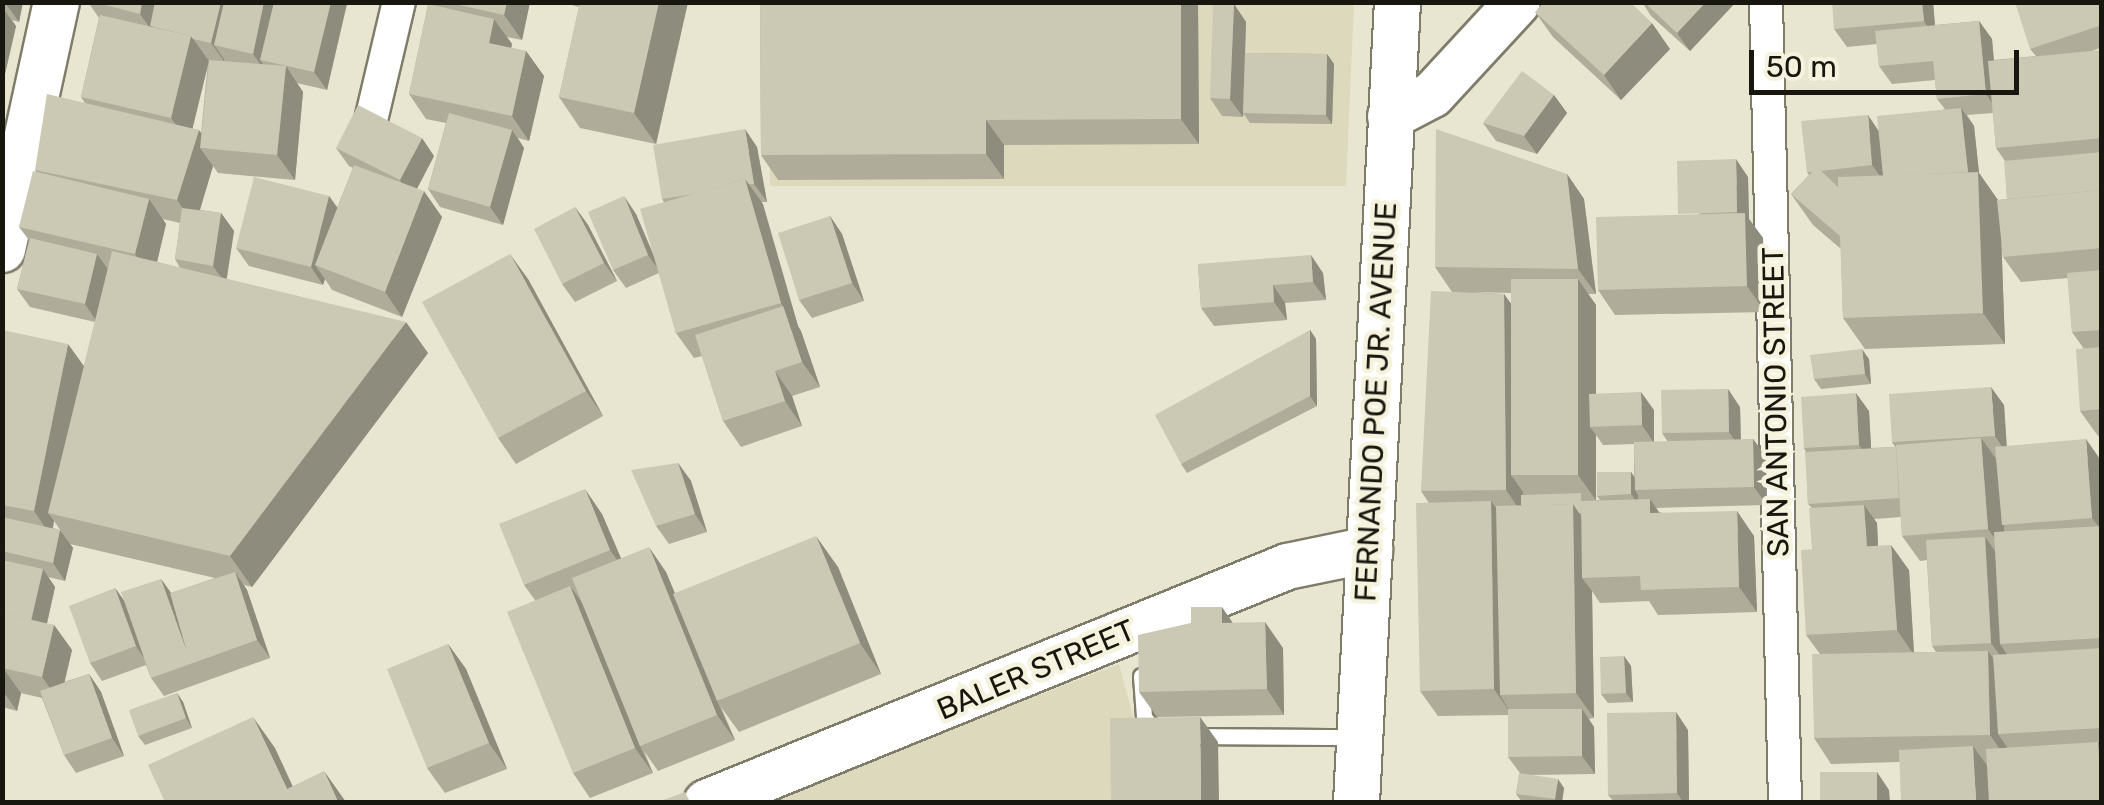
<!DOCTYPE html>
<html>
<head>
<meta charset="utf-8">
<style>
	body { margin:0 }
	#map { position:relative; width:2104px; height:805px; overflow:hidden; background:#e8e5d0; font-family:Rubik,sans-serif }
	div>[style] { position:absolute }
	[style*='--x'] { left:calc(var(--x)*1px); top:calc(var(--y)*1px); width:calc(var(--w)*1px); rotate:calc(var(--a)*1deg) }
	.built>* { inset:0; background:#ddd9bc }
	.roads { filter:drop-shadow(2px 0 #7f7c69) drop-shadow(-2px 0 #7f7c69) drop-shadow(0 2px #7f7c69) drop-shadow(0 -2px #7f7c69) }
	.lane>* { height:15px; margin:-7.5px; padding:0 7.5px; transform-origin:7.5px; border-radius:7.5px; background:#fff }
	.street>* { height:32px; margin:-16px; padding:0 16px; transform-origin:16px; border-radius:16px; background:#fff }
	.secondary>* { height:45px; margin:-22.5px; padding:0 22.5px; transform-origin:22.5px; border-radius:22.5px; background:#fff }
	.wall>* { inset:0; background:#afac9a }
	.shaded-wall>* { inset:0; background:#8e8c7d }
	.building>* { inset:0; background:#cbc8b3 }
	span { translate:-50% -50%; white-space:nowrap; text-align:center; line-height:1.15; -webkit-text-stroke:9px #f5f3dd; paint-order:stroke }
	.street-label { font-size:30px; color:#18170f }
	.frame { position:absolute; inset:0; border:5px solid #18170f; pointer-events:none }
	.scale { position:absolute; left:1749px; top:50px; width:270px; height:45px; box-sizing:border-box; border:5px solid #18170f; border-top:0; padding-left:12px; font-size:30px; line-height:35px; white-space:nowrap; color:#18170f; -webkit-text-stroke:8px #f5f3dd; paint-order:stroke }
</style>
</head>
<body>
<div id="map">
	<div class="built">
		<i style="clip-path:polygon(766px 3px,1354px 3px,1346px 186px,770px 186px)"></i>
		<i style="clip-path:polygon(1119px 664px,1137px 731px,1113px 802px,764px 802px)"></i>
	</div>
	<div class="roads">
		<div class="lane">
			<i style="--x:1141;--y:676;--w:41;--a:85.8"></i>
			<i style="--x:1144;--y:717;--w:21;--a:51"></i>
			<i style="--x:1194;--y:736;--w:162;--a:0.4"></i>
		</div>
		<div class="street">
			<i style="--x:1766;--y:2;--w:800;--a:88.64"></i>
			<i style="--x:371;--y:120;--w:121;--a:-76.7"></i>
		</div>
		<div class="secondary">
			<i style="--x:1390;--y:116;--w:47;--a:-27.6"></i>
			<i style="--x:1432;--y:94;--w:125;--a:-47.3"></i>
			<i style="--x:2;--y:249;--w:253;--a:-77.7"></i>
			<i style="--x:706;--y:802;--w:627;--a:-22.11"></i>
			<i style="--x:1287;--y:566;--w:84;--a:-11.7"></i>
			<i style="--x:1356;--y:802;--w:801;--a:-87.07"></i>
		</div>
	</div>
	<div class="wall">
		<i style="clip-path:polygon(2px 2px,23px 2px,19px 22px,12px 20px,16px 26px,2px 87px)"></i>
		<i style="clip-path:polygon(evenodd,88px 2px,346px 2px,327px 90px,297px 83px,303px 92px,295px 180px,218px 173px,213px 166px,200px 210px,221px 213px,234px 231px,226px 279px,428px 353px,252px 587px,244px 585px,247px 590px,270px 658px,164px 696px,151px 678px,146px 665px,102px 681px,90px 663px,115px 588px,125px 602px,161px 579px,171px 593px,215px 578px,70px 544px,54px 521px,53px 528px,60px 530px,73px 548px,65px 581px,48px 577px,55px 587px,47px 624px,54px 625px,72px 650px,64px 682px,89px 674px,101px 692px,124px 756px,76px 773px,64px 755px,42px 698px,21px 693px,17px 711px,2px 707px,2px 330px,84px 366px,95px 322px,30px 307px,17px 289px,29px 240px,19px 227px,36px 172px,35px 170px,85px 103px,81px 97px,99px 18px,88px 2px,208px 62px,201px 134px,199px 130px,192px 129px,208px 62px,88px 2px,163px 219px,180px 223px,175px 259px,180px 268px,157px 262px,166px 224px,163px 219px)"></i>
		<i style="clip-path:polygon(426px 2px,530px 2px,522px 40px,507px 37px,512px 44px,511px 48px,526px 51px,544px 76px,529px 141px,518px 138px,524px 148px,503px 225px,440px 207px,428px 189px,446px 123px,426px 119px,409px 94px,428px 5px)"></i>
		<i style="clip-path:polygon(561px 2px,688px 2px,656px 144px,580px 128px,559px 97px,579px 7px)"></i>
		<i style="clip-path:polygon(760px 2px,1198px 2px,1199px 144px,1004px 145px,1004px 179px,778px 180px,761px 155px)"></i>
		<i style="clip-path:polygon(1642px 2px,1736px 2px,1690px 51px,1651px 16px)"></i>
		<i style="clip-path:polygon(evenodd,1933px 2px,1935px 25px,1979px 21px,1992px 39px,1994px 60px,2036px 56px,2030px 49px,2102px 2px,2102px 47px,2092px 51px,2102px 51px,2102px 436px,2098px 436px,2080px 411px,2084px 349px,2072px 332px,2068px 278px,2021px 282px,2003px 257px,2001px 236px,2005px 344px,1865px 349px,1843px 318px,1841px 249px,1813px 225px,1791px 194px,1809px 175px,1807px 172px,1879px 130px,1945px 109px,1937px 99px,1935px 80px,1892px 84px,1879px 66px,1877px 44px,1847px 47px,1834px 29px,1933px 2px,1993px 113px,1996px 148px,2005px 161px,2007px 199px,1998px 200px,1979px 173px,1974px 126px,1967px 115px,1993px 113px)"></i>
		<i style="clip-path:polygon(1234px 4px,1246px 22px,1245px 53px,1327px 54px,1334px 64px,1332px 124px,1250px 123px,1243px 113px,1244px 94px,1243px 117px,1222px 116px,1210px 98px)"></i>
		<i style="clip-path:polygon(1535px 12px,1670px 49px,1621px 100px,1553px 37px)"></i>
		<i style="clip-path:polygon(1554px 95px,1567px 113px,1537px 154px,1496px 141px,1483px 123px)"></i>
		<i style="clip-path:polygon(757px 147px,767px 202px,761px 202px,798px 326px,801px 331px,820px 387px,792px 396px,802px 426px,741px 447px,723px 421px,702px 356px,694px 358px,676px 333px,659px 273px,626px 288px,613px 270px,636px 214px,654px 256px,664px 202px,662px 199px)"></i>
		<i style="clip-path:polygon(336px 148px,434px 156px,417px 189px,442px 217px,402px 317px,332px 290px,325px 279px,323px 285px,249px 266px,236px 248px,329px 196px,337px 208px,353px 168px,349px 166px)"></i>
		<i style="clip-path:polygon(evenodd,1567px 174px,1584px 199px,1596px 294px,1588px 294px,1596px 305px,1596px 394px,1654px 410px,1654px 442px,1668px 442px,1662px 433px,1740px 407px,1741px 440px,1753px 439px,1766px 457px,1767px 505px,1656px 508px,1659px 512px,1754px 536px,1757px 612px,1658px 615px,1649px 601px,1600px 603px,1592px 591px,1594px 718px,1589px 719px,1594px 727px,1595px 774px,1529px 775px,1564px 788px,1562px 802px,1522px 802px,1516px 794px,1520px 773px,1508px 757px,1508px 715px,1438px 716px,1420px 691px,1429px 503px,1421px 491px,1452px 292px,1435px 267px,1567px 174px,1472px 292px,1511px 293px,1511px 304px,1504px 294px,1472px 292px,1567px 174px,1596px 435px,1603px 445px,1634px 444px,1634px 477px,1631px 472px,1597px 496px,1600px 500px,1596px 500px,1596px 435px)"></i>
		<i style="clip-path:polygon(1748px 177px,1749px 219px,1763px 238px,1765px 312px,1615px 315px,1598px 290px)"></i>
		<i style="clip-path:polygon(575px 207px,588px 225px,617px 281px,575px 302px,562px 284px)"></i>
		<i style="clip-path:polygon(830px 216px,842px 234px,864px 301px,812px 318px,799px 300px)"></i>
		<i style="clip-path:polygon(1198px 264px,1323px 273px,1326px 300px,1285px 303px,1287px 320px,1214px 326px,1201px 308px)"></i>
		<i style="clip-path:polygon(528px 279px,603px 416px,516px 464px,498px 438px)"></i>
		<i style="clip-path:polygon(1310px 330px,1316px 339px,1317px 406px,1187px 473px,1181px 464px)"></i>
		<i style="clip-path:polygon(1869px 359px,1871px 384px,1821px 389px,1814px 379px)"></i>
		<i style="clip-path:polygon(evenodd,2004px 405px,2007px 446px,2102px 462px,2102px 802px,1899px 762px,1831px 764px,1814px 738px,1820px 654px,1806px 635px,1812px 550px,1812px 508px,1808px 504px,1806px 452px,1804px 448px,1869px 411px,1871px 448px,1895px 447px,1892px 442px,2004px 405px,1901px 517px,1902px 536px,1920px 561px,1927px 560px,1932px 646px,1936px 652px,1914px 652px,1909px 570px,1878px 546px,1877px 523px,1874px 519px,1901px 517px)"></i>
		<i style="clip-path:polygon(678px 463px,691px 481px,707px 532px,669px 544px,656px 526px)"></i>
		<i style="clip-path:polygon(602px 514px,621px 558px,666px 572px,675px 593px,838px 567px,881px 674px,739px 732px,721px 707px,735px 740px,658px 771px,644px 751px,653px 773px,590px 798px,573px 773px,535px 600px,524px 585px)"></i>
		<i style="clip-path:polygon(1233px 623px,1283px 648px,1284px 715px,1157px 717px,1139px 692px)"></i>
		<i style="clip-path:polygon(448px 644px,466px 669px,507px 769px,445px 793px,427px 768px)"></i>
		<i style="clip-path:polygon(1624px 656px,1631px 666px,1633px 702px,1608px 703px,1601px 694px)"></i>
		<i style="clip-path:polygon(177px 693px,183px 702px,192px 728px,145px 745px,138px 736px)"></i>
		<i style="clip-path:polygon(1688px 730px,1689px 802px,1614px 802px,1608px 795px)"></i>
	</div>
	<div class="shaded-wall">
		<i style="clip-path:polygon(6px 2px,23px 2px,19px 22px,6px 4px)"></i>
		<i style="clip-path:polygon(142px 2px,159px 2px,153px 32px,140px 14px)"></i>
		<i style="clip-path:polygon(221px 2px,237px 2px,214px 45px,224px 59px,224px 61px,211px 43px)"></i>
		<i style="clip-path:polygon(264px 2px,281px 2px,260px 60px,266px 68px,266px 72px,253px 54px)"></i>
		<i style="clip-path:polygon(331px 2px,346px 2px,347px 4px,327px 90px,314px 72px)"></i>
		<i style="clip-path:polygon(507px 2px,530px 2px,522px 40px,504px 15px)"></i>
		<i style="clip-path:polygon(659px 2px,688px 2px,656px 144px,634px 113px)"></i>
		<i style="clip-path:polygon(1181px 2px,1198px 2px,1199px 144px,1181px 119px)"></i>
		<i style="clip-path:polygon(1706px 2px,1736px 2px,1690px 51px,1677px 33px)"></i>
		<i style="clip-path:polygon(1922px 2px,1933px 2px,1936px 39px,1924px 21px)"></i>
		<i style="clip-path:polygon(1234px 4px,1246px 22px,1243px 117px,1230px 99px)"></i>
		<i style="clip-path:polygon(2px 7px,16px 26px,2px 87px)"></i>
		<i style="clip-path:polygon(494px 19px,512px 44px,507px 68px,489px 43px)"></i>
		<i style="clip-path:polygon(1979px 21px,1992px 39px,1998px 112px,1986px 94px)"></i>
		<i style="clip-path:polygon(1652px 23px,1670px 49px,1621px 100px,1604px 75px)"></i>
		<i style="clip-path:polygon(191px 36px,209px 61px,189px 143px,171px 118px)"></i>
		<i style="clip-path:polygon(526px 51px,544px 76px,529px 141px,512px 116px)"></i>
		<i style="clip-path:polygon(1327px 54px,1334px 64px,1332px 124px,1326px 115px)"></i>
		<i style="clip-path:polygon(286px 66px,303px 92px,295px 180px,277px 155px)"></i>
		<i style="clip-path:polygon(1554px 95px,1567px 113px,1537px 154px,1524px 136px)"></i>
		<i style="clip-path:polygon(1961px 108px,1974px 126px,1979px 173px,2000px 203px,2005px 344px,1983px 313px)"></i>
		<i style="clip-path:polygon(1868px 115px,1880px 133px,1885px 183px,1872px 165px)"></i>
		<i style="clip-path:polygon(986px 120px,1004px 145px,1004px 179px,986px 154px)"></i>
		<i style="clip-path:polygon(745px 129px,757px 147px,767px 202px,754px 184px)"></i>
		<i style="clip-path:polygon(199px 130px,212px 149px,200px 148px,213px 166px,195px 226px,177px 200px)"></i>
		<i style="clip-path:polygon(512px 130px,524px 148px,503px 225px,490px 207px)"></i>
		<i style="clip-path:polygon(422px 138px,434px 156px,412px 198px,400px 180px)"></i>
		<i style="clip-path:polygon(1736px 159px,1748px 177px,1749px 219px,1763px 238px,1765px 312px,1747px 286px,1737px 212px)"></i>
		<i style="clip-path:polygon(1567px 174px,1584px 199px,1596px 294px,1578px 269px)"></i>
		<i style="clip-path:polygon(745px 179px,763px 204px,798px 326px,801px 331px,820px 387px,802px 362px,784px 308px,781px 303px)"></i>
		<i style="clip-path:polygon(424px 191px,442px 217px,402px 317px,385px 292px)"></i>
		<i style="clip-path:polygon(329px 196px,342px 214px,315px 265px,325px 279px,323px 285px,311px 267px)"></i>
		<i style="clip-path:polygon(624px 196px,636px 214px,661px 273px,648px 255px)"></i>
		<i style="clip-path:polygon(149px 199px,166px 224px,153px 279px,135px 254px)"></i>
		<i style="clip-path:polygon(575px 207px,588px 225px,617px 281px,604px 263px)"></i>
		<i style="clip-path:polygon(221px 213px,234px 231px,226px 284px,213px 266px)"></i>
		<i style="clip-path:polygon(830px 216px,842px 234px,864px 301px,852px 283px)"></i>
		<i style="clip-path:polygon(97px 254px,110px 272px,97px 322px,85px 304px)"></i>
		<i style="clip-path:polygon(510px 254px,528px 279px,603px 416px,586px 391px)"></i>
		<i style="clip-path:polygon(1311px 255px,1323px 273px,1326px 300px,1313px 282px)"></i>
		<i style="clip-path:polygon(1578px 279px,1596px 305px,1596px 427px,1590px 427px,1596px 435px,1596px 500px,1578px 475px)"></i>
		<i style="clip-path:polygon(1273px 285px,1285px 303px,1287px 320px,1274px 302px)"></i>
		<i style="clip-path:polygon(1504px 294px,1522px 319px,1511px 475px,1523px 492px,1523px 515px,1506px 490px)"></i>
		<i style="clip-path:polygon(406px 322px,428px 353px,252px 587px,230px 556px)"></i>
		<i style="clip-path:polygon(1310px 330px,1316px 339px,1317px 406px,1310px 396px)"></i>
		<i style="clip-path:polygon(68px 344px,86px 369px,48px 513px,54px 521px,51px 536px,34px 511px)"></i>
		<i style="clip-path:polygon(1862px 349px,1869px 359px,1871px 384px,1865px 374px)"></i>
		<i style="clip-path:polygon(775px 371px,792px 396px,802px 426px,785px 401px)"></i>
		<i style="clip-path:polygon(1991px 387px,2004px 405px,2007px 454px,1995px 436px)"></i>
		<i style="clip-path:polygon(1728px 389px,1740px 407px,1741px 450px,1729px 432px)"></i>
		<i style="clip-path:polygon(1641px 392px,1654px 410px,1654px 443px,1642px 425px)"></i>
		<i style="clip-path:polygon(1856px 393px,1869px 411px,1872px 463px,1859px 445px)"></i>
		<i style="clip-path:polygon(1981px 438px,1999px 463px,2006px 554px,1988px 529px)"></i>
		<i style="clip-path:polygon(1753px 439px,1766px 457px,1767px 505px,1754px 487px)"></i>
		<i style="clip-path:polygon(2086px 439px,2102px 462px,2102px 531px,2092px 518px)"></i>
		<i style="clip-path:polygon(678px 463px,691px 481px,707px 532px,695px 514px)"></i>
		<i style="clip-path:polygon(1631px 472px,1637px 481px,1635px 490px,1638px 495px,1638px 504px,1631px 494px)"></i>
		<i style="clip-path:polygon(585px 489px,602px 514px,628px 575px,610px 550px)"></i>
		<i style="clip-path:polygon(1650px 499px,1667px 524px,1650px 513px)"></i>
		<i style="clip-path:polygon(1491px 501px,1509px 526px,1500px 695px,1512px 715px,1494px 689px)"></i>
		<i style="clip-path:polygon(1573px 504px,1591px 530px,1582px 578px,1592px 591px,1594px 718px,1576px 693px)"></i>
		<i style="clip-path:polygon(1864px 505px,1877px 523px,1879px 566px,1867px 548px)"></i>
		<i style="clip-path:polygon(1737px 511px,1754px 536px,1757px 612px,1739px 587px)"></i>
		<i style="clip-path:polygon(60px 530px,73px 548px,65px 581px,53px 563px)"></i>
		<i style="clip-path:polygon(816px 536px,838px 567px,881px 674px,860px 643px)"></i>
		<i style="clip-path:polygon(1985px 537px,2003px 562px,2000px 644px,2008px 656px,2009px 668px,1991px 643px)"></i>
		<i style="clip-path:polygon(1891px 545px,1909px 570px,1914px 655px,1897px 630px)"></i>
		<i style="clip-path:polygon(649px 547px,666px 572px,719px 701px,717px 701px,735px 740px,717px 715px)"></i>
		<i style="clip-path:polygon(43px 569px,55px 587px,43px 640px,31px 622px)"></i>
		<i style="clip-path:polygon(235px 572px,247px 590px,270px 658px,257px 640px)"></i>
		<i style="clip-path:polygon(161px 579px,174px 597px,187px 652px)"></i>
		<i style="clip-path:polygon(570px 586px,588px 611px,640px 746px,653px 773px,635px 748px)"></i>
		<i style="clip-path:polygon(115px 588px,128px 606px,148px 664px,136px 646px)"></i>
		<i style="clip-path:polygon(1222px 607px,1239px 632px,1222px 623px)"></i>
		<i style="clip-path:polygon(1265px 622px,1283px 648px,1284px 715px,1267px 689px)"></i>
		<i style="clip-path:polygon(54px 625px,72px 650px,60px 702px,42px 677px)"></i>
		<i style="clip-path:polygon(448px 644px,466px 669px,507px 769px,489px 743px)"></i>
		<i style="clip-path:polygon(1988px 651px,2006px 676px,1998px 734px,2007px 747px,2008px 761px,1990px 735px)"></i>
		<i style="clip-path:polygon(1624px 656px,1631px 666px,1633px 702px,1626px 693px)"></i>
		<i style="clip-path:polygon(3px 668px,21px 693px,17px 711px,2px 690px)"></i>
		<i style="clip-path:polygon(89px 674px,101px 692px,124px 756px,112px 738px)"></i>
		<i style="clip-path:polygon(177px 693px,183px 702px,192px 728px,186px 718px)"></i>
		<i style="clip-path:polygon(1582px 709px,1594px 727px,1595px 774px,1582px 756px)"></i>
		<i style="clip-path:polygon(1676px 712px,1688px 730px,1689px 802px,1683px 802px,1677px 793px)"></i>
		<i style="clip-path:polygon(253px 717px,275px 748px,300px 802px,287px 789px)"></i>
		<i style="clip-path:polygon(1200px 717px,1218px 742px,1219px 802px,1201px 801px)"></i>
		<i style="clip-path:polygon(2098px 742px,2102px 747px,2102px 792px)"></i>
		<i style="clip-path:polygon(1973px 746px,1991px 771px,1992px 802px,1976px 802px)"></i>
		<i style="clip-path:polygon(324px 771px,346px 802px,338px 802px)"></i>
		<i style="clip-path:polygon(1877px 772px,1889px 790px,1890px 802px,1877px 800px)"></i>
		<i style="clip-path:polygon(1558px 779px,1564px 788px,1562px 802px,1557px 802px,1555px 799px)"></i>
	</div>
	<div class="building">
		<i style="clip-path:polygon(93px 2px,142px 2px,140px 14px)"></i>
		<i style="clip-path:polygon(155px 2px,221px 2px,211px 43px,193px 39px,191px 36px,150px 26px)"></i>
		<i style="clip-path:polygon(224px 2px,264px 2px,253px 54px,214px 45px)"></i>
		<i style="clip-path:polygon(274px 2px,331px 2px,314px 72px,260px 60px)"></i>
		<i style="clip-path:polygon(446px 2px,507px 2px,504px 15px)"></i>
		<i style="clip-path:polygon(580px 2px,659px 2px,634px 113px,559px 97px)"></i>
		<i style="clip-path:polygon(760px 2px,1181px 2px,1181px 119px,986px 120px,986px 154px,761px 155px)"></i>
		<i style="clip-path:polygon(1544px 2px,1630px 2px,1652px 23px,1604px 75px,1535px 12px)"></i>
		<i style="clip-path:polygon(1644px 2px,1706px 2px,1677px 33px)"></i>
		<i style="clip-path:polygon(1832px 2px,1922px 2px,1924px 21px,1834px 29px)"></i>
		<i style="clip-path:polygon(2015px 2px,2102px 2px,2102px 25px,2030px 49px)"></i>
		<i style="clip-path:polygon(428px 4px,494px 19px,489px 43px,526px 51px,512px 116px,409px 94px)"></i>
		<i style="clip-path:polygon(1213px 4px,1234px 4px,1230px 99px,1210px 98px)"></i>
		<i style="clip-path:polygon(100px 15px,191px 36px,171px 118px,81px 97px)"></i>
		<i style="clip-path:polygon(1979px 21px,1986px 94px,1937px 99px,1933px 61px,1879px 66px,1875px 31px)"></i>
		<i style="clip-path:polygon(2101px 50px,2102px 138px,1996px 148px,1988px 61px)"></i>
		<i style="clip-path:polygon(1245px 53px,1327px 54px,1326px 115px,1243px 113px)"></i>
		<i style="clip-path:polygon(209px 60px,286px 66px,277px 155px,200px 148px)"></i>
		<i style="clip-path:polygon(1522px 71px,1554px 95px,1524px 136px,1483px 123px)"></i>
		<i style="clip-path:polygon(47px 94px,199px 130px,177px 200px,35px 170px)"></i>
		<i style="clip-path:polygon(358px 105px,422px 138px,400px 180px,336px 148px)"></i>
		<i style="clip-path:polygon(1961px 108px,1968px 172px,1883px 176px,1877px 116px)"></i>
		<i style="clip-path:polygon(449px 113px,512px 130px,490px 207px,428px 189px)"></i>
		<i style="clip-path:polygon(1868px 115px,1872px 165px,1821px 171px,1817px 167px,1813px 172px,1807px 172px,1801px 121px)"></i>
		<i style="clip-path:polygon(745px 129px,754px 184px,749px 184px,745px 179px,694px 194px,662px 199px,653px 145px)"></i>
		<i style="clip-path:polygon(1436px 129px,1567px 174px,1578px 269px,1435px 267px)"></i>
		<i style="clip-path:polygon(2102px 152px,2102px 190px,2007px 199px,2004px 161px)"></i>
		<i style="clip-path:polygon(1736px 159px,1737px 212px,1678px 214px,1677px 161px)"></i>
		<i style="clip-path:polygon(354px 165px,424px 191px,385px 292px,315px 265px)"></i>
		<i style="clip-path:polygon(1817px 167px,1838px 187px,1838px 177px,1978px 172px,1983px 313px,1843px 318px,1840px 236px,1791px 194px)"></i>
		<i style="clip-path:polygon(33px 171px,149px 199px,135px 254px,19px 227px)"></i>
		<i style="clip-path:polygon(254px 177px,329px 196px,311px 267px,236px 248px)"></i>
		<i style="clip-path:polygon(745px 179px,781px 303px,676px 333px,640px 209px)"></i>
		<i style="clip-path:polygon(2102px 190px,2102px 248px,2003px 257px,1997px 200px)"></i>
		<i style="clip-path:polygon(624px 196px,648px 255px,613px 270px,588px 212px)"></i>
		<i style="clip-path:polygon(575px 207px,604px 263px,562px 284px,534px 229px)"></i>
		<i style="clip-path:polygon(182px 208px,221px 213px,213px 266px,175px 259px)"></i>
		<i style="clip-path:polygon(1745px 213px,1747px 286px,1598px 290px,1596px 217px)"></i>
		<i style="clip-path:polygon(830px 216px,852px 283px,799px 300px,778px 233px)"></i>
		<i style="clip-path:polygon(30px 238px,97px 254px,85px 304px,17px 289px)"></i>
		<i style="clip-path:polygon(112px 251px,406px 322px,230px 556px,48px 513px)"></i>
		<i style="clip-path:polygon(510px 254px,586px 391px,498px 438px,422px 302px)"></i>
		<i style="clip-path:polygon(1311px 255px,1313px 282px,1273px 285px,1274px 302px,1201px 308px,1198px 264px)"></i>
		<i style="clip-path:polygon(2102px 270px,2102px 330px,2072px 332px,2067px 273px)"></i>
		<i style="clip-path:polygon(1511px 279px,1578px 279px,1578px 475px,1511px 475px)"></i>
		<i style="clip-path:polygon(1431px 291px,1504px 294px,1506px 490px,1421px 491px)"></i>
		<i style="clip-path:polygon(783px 306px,802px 362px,775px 371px,785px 401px,723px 421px,695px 335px)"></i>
		<i style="clip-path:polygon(2px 330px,68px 344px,34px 511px,2px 505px)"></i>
		<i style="clip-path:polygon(1310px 330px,1310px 396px,1181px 464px,1155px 415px)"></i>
		<i style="clip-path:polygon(2102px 347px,2102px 409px,2080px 411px,2076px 349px)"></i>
		<i style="clip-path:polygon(1862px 349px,1865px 374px,1814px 379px,1810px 355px)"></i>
		<i style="clip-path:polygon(1991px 387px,1995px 436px,1892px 442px,1889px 394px)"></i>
		<i style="clip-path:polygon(1728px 389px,1729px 432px,1662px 433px,1661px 390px)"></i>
		<i style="clip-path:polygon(1641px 392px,1642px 425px,1590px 427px,1589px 394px)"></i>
		<i style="clip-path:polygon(1856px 393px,1859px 445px,1804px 448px,1801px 397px)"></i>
		<i style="clip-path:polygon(1981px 438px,1988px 529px,1902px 536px,1896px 445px)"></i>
		<i style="clip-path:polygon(1753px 439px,1754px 487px,1635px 490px,1634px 442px)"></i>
		<i style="clip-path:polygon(2086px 439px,2092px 518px,2002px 525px,1995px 447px)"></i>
		<i style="clip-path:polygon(1896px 447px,1899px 498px,1808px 504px,1805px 452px)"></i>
		<i style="clip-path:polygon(678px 463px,695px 514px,656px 526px,631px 470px)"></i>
		<i style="clip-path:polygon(1597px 472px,1631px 472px,1631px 494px,1597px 496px)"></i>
		<i style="clip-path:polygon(585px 489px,610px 550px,524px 585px,499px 524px)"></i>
		<i style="clip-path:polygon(1581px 493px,1581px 513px,1579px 513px,1573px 504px,1521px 506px,1521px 495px)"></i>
		<i style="clip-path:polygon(1650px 499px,1650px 513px,1737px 511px,1739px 587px,1641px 590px,1640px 576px,1582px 578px,1581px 501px)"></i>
		<i style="clip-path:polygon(1491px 501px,1494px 689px,1420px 691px,1416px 503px)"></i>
		<i style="clip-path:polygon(1573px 504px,1576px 693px,1500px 695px,1496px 506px)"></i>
		<i style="clip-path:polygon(1864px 505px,1867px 547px,1812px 550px,1809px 508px)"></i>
		<i style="clip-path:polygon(2px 517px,60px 530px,53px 563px,2px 551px)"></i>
		<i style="clip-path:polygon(2102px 526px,2102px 638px,2000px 644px,1994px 532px)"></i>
		<i style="clip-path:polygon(816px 536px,860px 643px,717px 701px,673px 594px)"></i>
		<i style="clip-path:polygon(1985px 537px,1991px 643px,1932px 646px,1926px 540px)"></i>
		<i style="clip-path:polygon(1891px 545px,1897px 630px,1806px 635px,1801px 550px)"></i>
		<i style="clip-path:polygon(649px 547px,717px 715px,640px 746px,572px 578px)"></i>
		<i style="clip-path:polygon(2px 560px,43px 569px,31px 620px,2px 613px)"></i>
		<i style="clip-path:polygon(235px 572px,257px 640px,151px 678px,121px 592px,161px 579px,187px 652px,170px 593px)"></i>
		<i style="clip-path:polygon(570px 586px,635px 748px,573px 773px,507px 612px)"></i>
		<i style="clip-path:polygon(115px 588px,136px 646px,90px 663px,69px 606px)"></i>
		<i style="clip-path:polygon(1191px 607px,1222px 607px,1222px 623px,1265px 622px,1267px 689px,1139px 692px,1138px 635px,1191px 623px)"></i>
		<i style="clip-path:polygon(2px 613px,54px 625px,42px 677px,3px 668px,2px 671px)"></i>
		<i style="clip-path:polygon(448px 644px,489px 743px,427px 768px,387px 669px)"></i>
		<i style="clip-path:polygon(2102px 648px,2102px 728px,1998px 734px,1993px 655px)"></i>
		<i style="clip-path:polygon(1988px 651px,1990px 735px,1814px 738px,1812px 654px)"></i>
		<i style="clip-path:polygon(1624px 656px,1626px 693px,1601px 694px,1600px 657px)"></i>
		<i style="clip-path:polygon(89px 674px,112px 738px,64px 755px,40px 691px)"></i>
		<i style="clip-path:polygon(177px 693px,186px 718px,138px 736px,129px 710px)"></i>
		<i style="clip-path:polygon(1508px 709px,1582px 709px,1582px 756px,1508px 757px)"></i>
		<i style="clip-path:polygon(1676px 712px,1677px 793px,1608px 795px,1607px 713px)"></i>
		<i style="clip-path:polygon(253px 717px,287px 789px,324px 771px,338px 802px,165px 802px,148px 765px)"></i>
		<i style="clip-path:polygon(1200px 717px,1201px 801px,1111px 802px,1110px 718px)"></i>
		<i style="clip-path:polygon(2098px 742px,2102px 802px,1989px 802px,1986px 749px)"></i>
		<i style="clip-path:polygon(1973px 746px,1976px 802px,1901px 802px,1899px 750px)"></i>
		<i style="clip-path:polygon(1820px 772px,1877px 772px,1877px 800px,1893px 801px,1893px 802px,1820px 802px)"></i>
		<i style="clip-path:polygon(1519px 773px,1558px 779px,1555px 799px,1516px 794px)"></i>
		<i style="clip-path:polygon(685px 792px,690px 802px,658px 802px)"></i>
	</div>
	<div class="street-label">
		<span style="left:1376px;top:402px;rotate:-87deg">FERNANDO POE JR. AVENUE</span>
		<span style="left:1776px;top:402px;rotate:-91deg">SAN ANTONIO STREET</span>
		<span style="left:1036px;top:670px;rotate:-23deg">BALER STREET</span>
	</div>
	<div class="frame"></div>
	<div class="scale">50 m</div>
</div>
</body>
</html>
